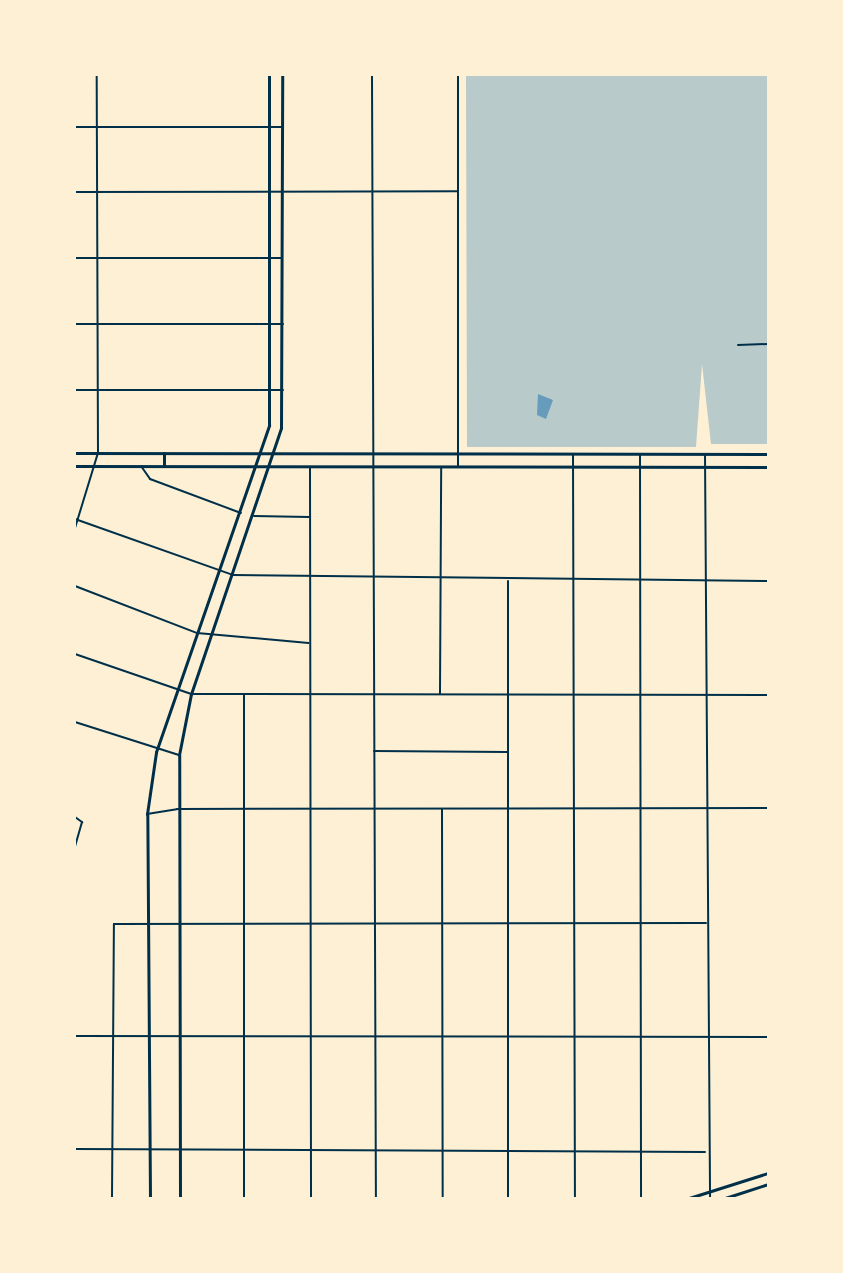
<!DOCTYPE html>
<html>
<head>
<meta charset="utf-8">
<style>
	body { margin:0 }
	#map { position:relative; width:843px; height:1273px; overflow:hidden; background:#fdf0d5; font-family:"DejaVu Sans",sans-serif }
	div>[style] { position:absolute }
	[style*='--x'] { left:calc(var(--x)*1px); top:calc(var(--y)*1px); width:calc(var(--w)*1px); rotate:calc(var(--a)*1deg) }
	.green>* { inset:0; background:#b9caca }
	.water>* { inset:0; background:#669bbc }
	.minor>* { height:2px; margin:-1px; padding:0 1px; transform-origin:1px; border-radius:1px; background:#003049 }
	.secondary>* { height:3px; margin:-1.5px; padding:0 1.5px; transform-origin:1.5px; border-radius:1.5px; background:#003049 }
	span { translate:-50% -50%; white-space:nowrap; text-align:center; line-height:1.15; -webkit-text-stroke:4.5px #fdf0d5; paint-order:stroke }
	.frame { position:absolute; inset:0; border:76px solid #fdf0d5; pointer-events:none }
</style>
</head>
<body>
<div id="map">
	<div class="green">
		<i style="clip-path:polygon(466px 75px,768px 75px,768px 444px,711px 444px,702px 364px,696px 447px,467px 447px)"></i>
	</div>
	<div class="water">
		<i style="clip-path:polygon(538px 394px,553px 400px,546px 419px,537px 415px)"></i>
	</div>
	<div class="minor">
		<i style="--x:372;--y:75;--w:1123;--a:89.8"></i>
		<i style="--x:75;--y:127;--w:207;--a:0"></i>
		<i style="--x:75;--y:192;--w:383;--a:-0.1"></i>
		<i style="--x:75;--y:258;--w:207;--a:0"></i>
		<i style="--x:75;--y:324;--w:208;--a:0"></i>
		<i style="--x:738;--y:345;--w:30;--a:-2"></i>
		<i style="--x:75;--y:390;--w:208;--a:0"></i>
		<i style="--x:573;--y:454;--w:744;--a:89.85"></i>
		<i style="--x:640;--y:454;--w:744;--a:89.92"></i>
		<i style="--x:705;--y:454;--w:744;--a:89.61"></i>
		<i style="--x:141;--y:466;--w:16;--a:55"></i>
		<i style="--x:150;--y:479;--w:97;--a:20.5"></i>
		<i style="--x:310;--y:467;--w:731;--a:89.92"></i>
		<i style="--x:458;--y:467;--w:392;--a:-90"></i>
		<i style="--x:254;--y:516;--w:55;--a:1"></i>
		<i style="--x:75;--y:519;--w:168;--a:19.5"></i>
		<i style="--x:233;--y:575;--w:535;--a:0.64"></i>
		<i style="--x:75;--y:528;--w:78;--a:-73"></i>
		<i style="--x:98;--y:453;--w:378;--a:-90.2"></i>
		<i style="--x:508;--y:581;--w:617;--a:90"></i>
		<i style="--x:75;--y:586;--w:131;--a:21.1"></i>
		<i style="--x:197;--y:633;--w:112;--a:5.1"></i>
		<i style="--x:75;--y:654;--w:123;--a:19"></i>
		<i style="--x:191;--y:694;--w:577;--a:0.1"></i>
		<i style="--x:244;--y:694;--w:504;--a:90"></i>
		<i style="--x:440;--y:694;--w:227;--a:-89.7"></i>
		<i style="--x:75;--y:722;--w:109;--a:17.6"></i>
		<i style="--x:374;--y:751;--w:133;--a:0.4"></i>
		<i style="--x:442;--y:809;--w:389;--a:89.9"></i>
		<i style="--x:147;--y:814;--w:30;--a:-9"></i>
		<i style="--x:177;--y:809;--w:591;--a:-0.1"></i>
		<i style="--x:75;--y:817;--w:9;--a:36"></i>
		<i style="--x:82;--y:822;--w:25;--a:106"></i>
		<i style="--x:75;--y:1036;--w:693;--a:0.08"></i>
		<i style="--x:75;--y:1149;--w:630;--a:0.27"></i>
		<i style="--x:112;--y:1198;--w:274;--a:-89.6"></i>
		<i style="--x:114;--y:924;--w:592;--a:-0.1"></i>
	</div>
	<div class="secondary">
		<i style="--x:75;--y:453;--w:693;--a:0.08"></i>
		<i style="--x:164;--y:453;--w:13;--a:90"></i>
		<i style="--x:75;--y:466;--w:693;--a:0.08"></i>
		<i style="--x:150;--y:1198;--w:384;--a:-90.4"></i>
		<i style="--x:147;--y:814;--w:63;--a:-81.7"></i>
		<i style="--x:156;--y:752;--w:346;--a:-70.9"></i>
		<i style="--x:269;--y:425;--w:350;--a:-90"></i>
		<i style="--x:180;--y:1198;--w:443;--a:-90.1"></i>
		<i style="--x:179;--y:755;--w:62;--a:-78.9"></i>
		<i style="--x:191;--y:694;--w:281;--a:-71.3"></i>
		<i style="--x:281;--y:428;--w:353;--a:-89.8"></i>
		<i style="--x:689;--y:1198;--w:83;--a:-17.6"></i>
		<i style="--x:725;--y:1198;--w:45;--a:-18"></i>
	</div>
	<div class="frame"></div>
</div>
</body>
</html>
